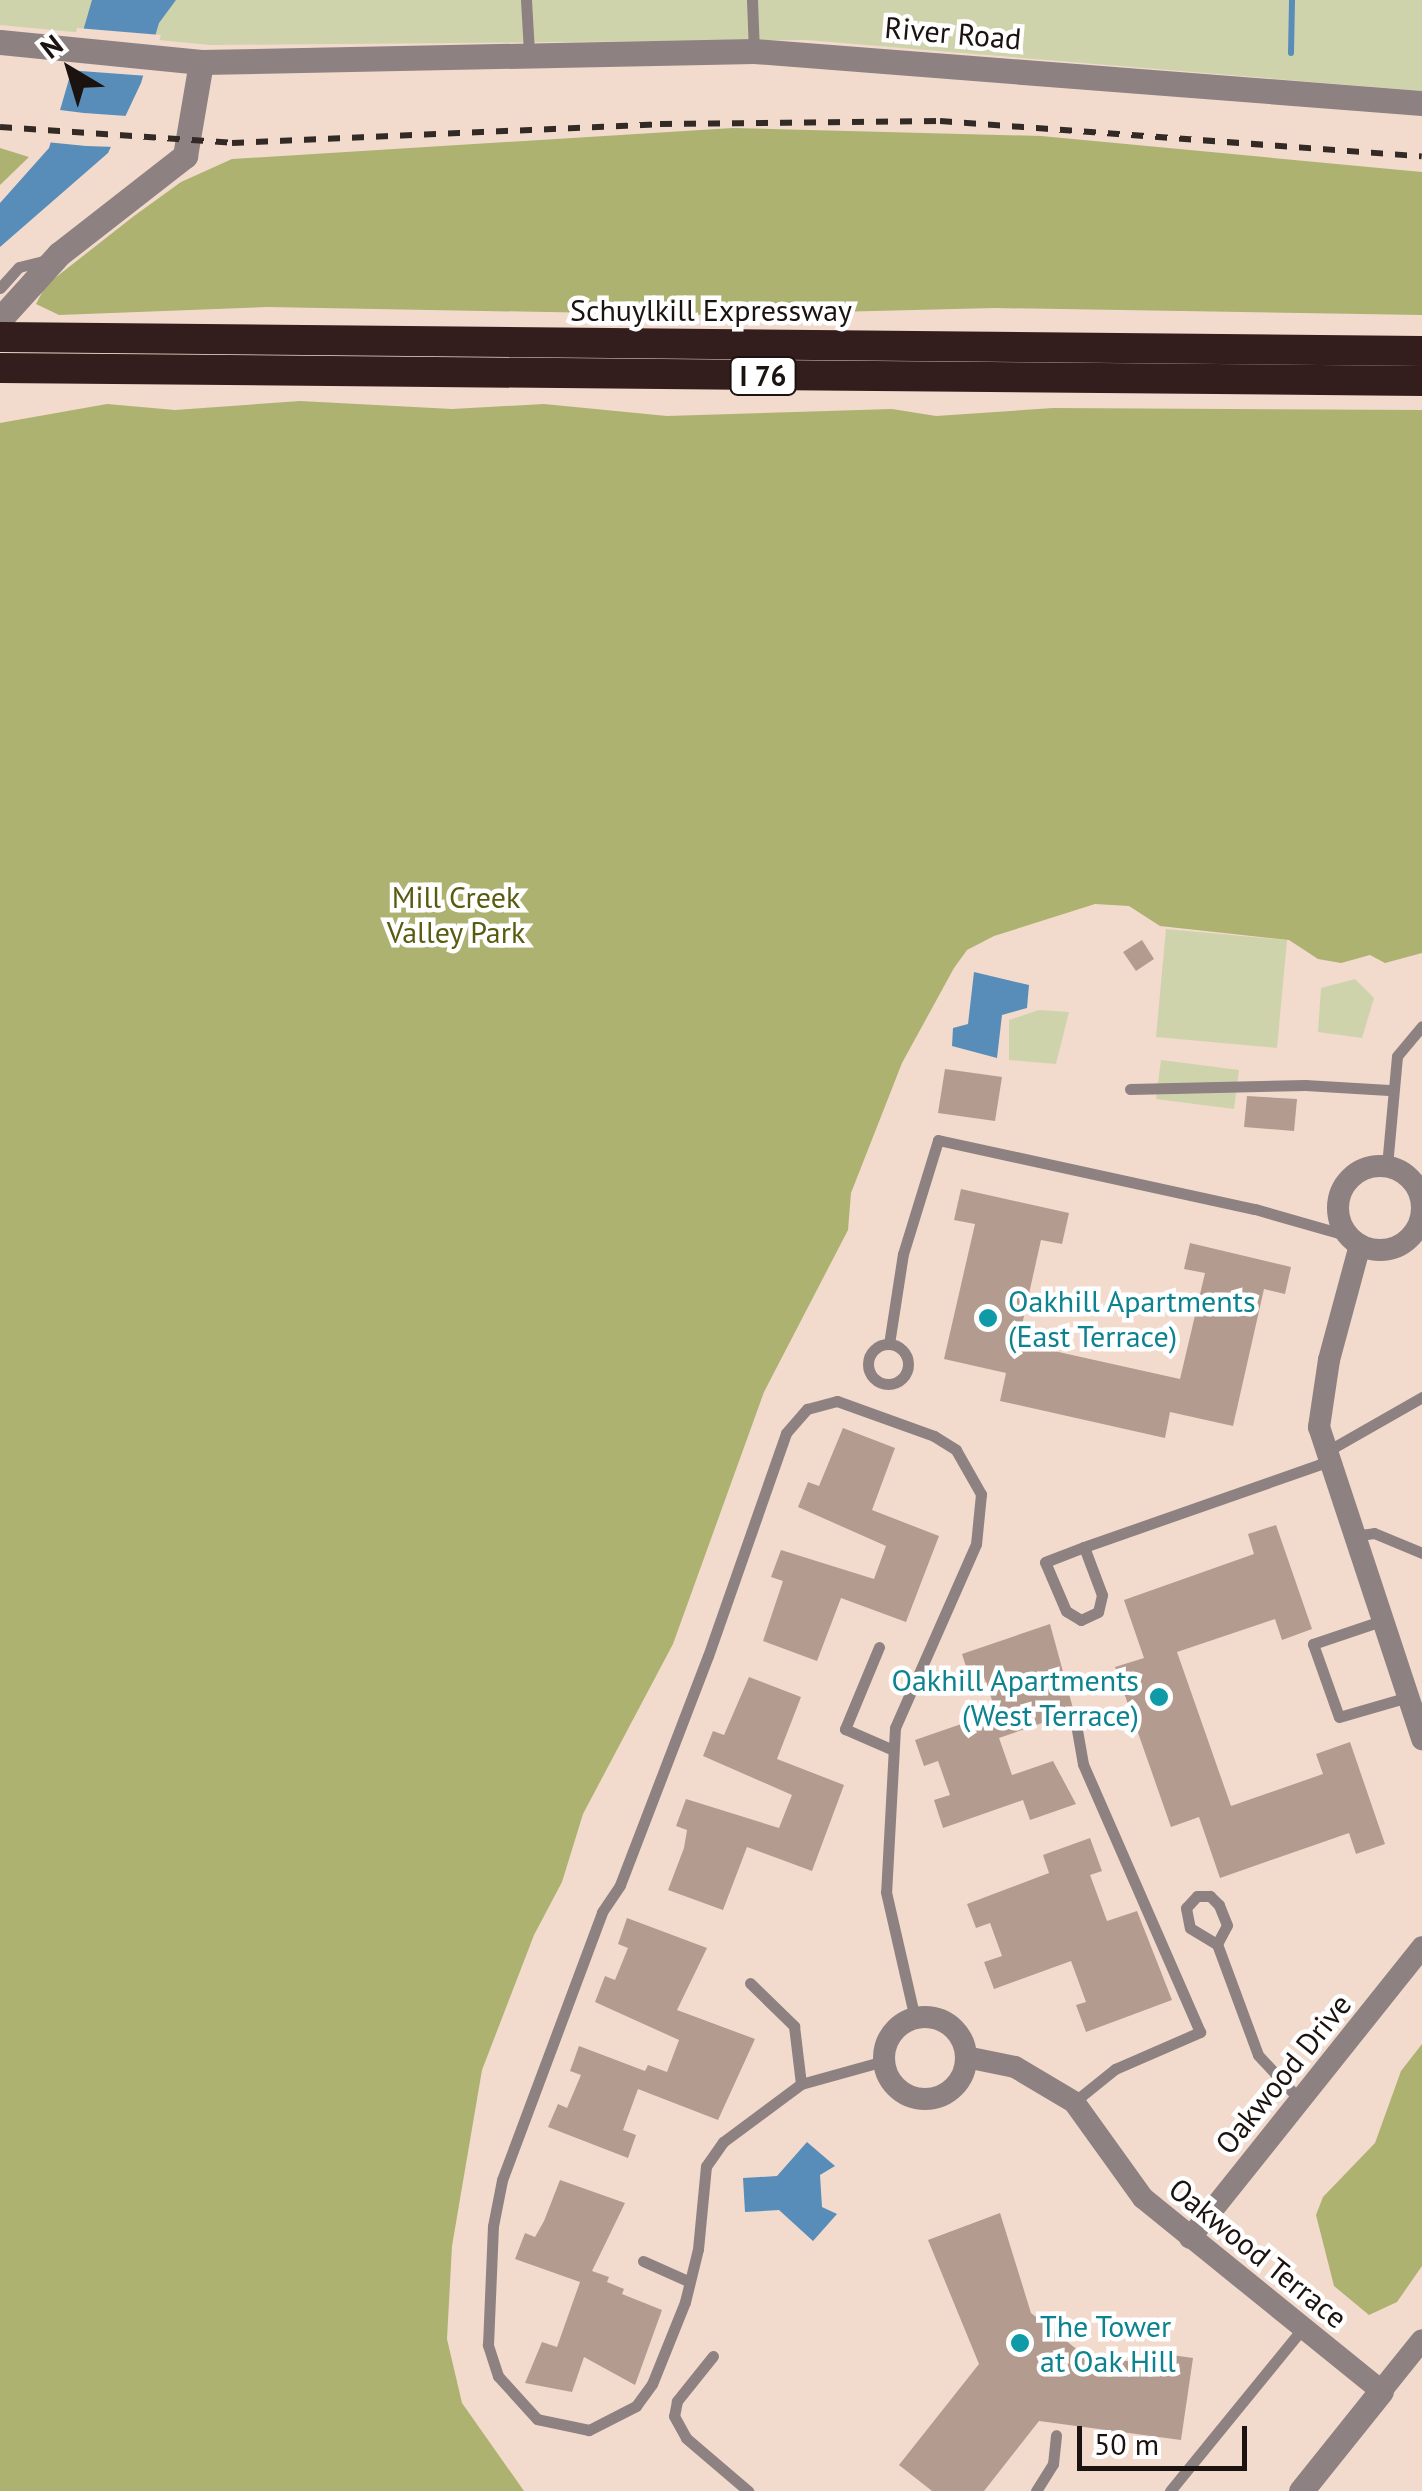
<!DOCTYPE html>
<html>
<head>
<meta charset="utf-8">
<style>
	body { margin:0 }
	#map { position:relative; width:1422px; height:2491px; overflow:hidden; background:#f2dacd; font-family:"PT Sans",sans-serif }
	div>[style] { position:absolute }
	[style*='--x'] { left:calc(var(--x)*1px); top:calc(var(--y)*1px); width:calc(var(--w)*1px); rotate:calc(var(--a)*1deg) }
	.green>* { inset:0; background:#cfd3ab }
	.forest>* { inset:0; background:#adb271 }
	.water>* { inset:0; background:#588db9 }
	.pier>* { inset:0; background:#f2dacd }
	.stream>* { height:6px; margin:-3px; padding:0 3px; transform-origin:3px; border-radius:3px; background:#588db9 }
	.building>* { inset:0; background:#b39c8f }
	.service>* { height:11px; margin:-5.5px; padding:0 5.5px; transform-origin:5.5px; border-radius:5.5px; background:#8d8181 }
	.service>.ring { margin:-5.5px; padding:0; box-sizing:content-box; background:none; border:11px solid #8d8181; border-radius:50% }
	.minor>* { height:22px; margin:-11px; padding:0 11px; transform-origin:11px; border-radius:11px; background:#8d8181 }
	.minor>.ring { margin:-11px; padding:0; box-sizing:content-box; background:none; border:22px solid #8d8181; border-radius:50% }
	.tertiary>* { height:25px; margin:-12.5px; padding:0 12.5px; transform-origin:12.5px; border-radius:12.5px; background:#8d8181 }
	.motorway>* { height:30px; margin:-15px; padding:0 15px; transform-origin:15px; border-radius:15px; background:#331e1d }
	.rail>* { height:6px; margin-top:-3px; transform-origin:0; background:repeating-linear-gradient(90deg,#342a25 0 12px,transparent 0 24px) }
	.dots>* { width:28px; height:28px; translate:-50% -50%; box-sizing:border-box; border:5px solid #fff; border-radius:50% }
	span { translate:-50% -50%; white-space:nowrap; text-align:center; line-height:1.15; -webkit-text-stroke:9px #fff; paint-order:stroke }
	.shield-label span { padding:2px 8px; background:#fff; border:2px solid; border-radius:8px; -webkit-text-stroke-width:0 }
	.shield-label { font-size:28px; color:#1b130f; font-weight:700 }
	.street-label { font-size:30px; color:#1b130f }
	.park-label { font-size:30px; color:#595c10 }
	.culture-label { font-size:30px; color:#0d838f }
	.left { translate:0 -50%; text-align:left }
	.right { translate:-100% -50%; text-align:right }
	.north { position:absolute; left:20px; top:20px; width:100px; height:100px; -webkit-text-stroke:8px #fff; paint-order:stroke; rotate:322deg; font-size:28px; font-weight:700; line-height:40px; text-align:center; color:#1b130f }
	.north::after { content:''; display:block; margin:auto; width:35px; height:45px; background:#1b130f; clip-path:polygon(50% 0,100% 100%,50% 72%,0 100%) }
	.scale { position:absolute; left:1077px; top:2426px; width:170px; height:45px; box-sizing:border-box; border:5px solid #1b130f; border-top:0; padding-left:12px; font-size:30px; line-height:35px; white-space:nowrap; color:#1b130f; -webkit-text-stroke:8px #fff; paint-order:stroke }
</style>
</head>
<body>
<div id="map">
	<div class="green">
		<i style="clip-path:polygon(0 0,1422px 0,1422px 91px,806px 40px,211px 45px,0 25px)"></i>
		<i style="clip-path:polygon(1166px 929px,1287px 940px,1277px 1048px,1156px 1037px)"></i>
		<i style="clip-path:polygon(1355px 979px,1374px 998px,1362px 1038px,1318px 1032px,1321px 988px)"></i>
		<i style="clip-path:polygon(1039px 1010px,1069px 1012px,1056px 1064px,1009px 1060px,1009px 1020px)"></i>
		<i style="clip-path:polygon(1161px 1060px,1239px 1070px,1234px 1109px,1156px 1099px)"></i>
	</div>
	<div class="forest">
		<i style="clip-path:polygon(733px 128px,1041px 136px,1422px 172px,1422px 315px,995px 308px,709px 315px,267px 307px,59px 315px,36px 304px,46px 285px,134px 216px,181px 182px,232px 159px)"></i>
		<i style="clip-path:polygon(0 148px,29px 157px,0 185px)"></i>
		<i style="clip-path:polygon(300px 401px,452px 409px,544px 404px,667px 416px,892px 409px,936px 416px,1053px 408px,1422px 410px,1422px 953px,1385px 963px,1370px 955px,1341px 963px,1318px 959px,1289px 940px,1160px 926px,1129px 906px,1095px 904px,994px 936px,967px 950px,954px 968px,902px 1063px,851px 1193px,848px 1230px,764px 1392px,673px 1644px,583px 1814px,562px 1882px,534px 1935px,482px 2070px,452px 2246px,447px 2339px,462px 2403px,524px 2491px,0 2491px,0 423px,107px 404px,175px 410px)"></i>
		<i style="clip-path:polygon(1422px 2044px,1422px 2266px,1397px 2302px,1369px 2315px,1334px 2286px,1316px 2215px,1323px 2197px,1375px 2143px,1401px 2071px)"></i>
	</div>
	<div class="water">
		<i style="clip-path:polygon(92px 0,176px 0,159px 23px,141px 83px,108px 153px,0 247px,0 203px,49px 148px)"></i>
		<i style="clip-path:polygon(974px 972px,1029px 985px,1027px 1008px,1002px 1015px,997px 1058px,952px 1046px,953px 1028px,968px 1024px)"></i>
		<i style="clip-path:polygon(807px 2142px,835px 2166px,820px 2175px,822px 2207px,837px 2214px,813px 2241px,779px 2210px,745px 2212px,743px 2178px,777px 2176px)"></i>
	</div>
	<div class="pier">
		<i style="clip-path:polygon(77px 28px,161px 35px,148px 76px,67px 70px)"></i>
		<i style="clip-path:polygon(52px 109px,84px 113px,127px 116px,115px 147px,86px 146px,46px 142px)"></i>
	</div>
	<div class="stream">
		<i style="--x:1291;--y:53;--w:53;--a:-88.9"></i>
	</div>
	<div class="building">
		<i style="clip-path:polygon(1142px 940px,1154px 959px,1136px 971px,1123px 952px)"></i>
		<i style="clip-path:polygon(945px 1069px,1002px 1077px,995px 1121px,938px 1113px)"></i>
		<i style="clip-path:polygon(1247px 1096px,1297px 1099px,1294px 1131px,1244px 1127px)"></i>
		<i style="clip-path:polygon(961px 1189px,1069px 1213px,1062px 1244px,1041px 1240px,1018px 1343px,1180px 1379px,1205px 1273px,1184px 1269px,1190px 1243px,1291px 1267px,1285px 1294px,1264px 1289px,1233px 1426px,1170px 1412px,1165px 1438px,1000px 1401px,1006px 1373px,944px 1359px,975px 1224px,954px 1220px)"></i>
		<i style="clip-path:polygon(843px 1428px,895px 1448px,872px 1510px,939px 1536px,906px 1622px,841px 1598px,817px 1661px,763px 1641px,783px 1581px,771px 1577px,781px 1550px,874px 1579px,886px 1546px,798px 1507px,808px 1482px,819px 1486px)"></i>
		<i style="clip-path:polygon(1276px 1525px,1312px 1629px,1282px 1640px,1275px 1619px,1177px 1652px,1231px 1806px,1323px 1774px,1316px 1754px,1350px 1742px,1385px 1844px,1356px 1854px,1349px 1833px,1220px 1878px,1199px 1817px,1171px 1827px,1115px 1667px,1144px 1658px,1124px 1600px,1254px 1554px,1248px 1534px)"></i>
		<i style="clip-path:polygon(1050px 1624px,1074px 1712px,999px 1738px,1012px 1775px,1053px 1761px,1076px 1804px,1030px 1820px,1023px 1800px,943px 1828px,934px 1800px,950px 1795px,938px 1761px,924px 1766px,915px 1740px,996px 1712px,982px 1671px,969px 1676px,962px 1654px)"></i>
		<i style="clip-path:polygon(749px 1677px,801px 1697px,777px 1759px,844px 1785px,812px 1871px,747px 1847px,723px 1910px,668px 1890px,684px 1848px,687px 1830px,676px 1826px,686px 1799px,779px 1828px,792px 1795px,703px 1756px,713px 1731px,724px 1735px)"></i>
		<i style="clip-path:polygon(1090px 1838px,1102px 1871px,1090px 1875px,1107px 1921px,1137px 1911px,1172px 2000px,1086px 2032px,1076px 2005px,1086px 2002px,1071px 1961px,994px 1989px,984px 1962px,1002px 1956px,990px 1923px,976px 1928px,967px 1904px,1049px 1873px,1043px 1855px)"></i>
		<i style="clip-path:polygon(627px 1918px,707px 1948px,677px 2010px,755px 2039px,718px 2120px,638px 2089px,623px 2130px,636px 2135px,628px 2158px,548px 2127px,558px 2104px,567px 2108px,581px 2075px,570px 2071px,579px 2046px,645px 2071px,648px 2065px,667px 2072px,679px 2040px,595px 2002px,605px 1976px,615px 1980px,628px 1948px,618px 1944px)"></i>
		<i style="clip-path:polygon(560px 2180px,625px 2203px,592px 2271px,609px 2277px,607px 2282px,624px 2289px,622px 2294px,662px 2310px,635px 2385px,584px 2357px,572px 2392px,525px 2383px,542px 2342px,557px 2347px,580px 2282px,515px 2259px,525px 2233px,535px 2237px,544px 2221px)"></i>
		<i style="clip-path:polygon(1000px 2213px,1031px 2313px,1084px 2355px,1149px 2364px,1150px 2352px,1193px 2358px,1181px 2440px,1039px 2421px,984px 2491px,932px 2491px,899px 2465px,979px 2364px,928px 2240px)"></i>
	</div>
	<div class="service">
		<i style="--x:526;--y:0;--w:52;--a:86.7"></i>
		<i style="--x:752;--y:0;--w:51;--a:87.8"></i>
		<i style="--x:0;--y:288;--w:28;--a:-48"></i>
		<i style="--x:19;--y:267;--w:32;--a:-14"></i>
		<i style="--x:1130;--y:1089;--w:175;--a:-1.3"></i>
		<i style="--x:1305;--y:1085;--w:84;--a:3.4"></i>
		<i style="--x:1387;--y:1166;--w:110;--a:-84.8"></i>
		<i style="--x:1397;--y:1056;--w:39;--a:-50"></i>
		<i style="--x:1421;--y:1216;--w:1;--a:0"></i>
		<i class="ring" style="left:868px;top:1344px;width:29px;height:29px"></i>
		<i style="--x:889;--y:1344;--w:91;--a:-81.2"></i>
		<i style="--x:903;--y:1254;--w:119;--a:-72.9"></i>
		<i style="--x:938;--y:1140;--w:324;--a:12.3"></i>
		<i style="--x:1255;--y:1209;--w:98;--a:16"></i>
		<i style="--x:1324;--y:1453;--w:113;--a:-29.7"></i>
		<i style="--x:1353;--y:1536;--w:21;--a:-8"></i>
		<i style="--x:1374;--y:1533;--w:52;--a:22.6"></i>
		<i style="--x:1084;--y:1547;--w:51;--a:69.4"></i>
		<i style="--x:1102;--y:1595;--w:17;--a:103"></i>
		<i style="--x:1098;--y:1612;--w:19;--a:155"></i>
		<i style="--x:1081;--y:1620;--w:17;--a:-149"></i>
		<i style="--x:1066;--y:1611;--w:53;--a:-113.2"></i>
		<i style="--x:1045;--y:1562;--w:42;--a:-21"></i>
		<i style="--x:1084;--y:1547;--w:257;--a:-19.3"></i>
		<i style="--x:1381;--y:1621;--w:72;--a:161.3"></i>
		<i style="--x:1313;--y:1644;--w:77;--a:70.4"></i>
		<i style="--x:1339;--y:1717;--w:72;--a:-16.2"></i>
		<i style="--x:879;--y:1647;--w:89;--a:112.5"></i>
		<i style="--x:845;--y:1729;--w:52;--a:23.6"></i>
		<i style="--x:1217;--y:1944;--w:21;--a:-62"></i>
		<i style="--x:1227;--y:1925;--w:22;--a:-112"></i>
		<i style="--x:1219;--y:1905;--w:13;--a:-135"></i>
		<i style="--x:1210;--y:1896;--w:13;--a:180"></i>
		<i style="--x:1197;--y:1896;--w:16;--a:133"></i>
		<i style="--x:1186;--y:1908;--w:20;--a:79"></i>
		<i style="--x:1190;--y:1928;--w:31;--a:31"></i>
		<i style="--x:1217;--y:1944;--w:118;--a:69.7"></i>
		<i style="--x:1258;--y:2055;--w:62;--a:47"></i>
		<i style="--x:750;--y:1983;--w:62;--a:44.3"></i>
		<i style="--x:794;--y:2026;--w:58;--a:83.1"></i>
		<i style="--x:801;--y:2084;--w:97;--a:143.4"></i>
		<i style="--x:723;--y:2142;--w:29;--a:125"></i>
		<i style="--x:706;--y:2166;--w:83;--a:95.5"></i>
		<i style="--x:698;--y:2249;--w:55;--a:103.8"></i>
		<i style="--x:685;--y:2302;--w:88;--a:111.9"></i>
		<i style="--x:652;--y:2384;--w:27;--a:126"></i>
		<i style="--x:636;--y:2406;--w:53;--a:152.9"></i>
		<i style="--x:589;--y:2430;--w:53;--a:-168.1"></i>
		<i style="--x:537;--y:2419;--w:58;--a:-132.2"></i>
		<i style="--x:498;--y:2376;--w:33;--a:-108"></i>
		<i style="--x:488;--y:2345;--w:119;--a:-87.6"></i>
		<i style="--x:493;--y:2226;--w:47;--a:-78.9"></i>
		<i style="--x:502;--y:2180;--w:286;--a:-69.5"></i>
		<i style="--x:602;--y:1912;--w:32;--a:-56"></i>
		<i style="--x:620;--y:1885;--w:245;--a:-69"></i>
		<i style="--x:708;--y:1656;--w:236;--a:-70.7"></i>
		<i style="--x:786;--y:1433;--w:32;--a:-49"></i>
		<i style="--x:807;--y:1409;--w:31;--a:-15"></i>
		<i style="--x:837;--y:1401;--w:103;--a:19.8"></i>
		<i style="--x:934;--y:1436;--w:26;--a:32"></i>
		<i style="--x:956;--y:1450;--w:51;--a:60.4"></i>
		<i style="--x:981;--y:1494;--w:50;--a:95.7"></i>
		<i style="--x:976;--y:1544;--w:201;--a:113.8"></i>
		<i style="--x:895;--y:1728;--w:164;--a:93.1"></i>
		<i style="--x:886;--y:1892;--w:130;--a:77.1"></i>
		<i style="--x:801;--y:2084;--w:86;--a:-15.5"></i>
		<i style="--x:1074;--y:2102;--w:53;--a:-38.8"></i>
		<i style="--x:1115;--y:2069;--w:93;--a:-23.5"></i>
		<i style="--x:1200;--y:2032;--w:292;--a:-113.6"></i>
		<i style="--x:1083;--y:1764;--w:35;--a:-100"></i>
		<i style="--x:643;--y:2261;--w:51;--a:24.1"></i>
		<i style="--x:713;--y:2356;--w:58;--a:128.7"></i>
		<i style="--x:677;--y:2401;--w:15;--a:101"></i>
		<i style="--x:674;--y:2416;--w:25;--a:61"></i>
		<i style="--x:686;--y:2438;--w:82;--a:40.5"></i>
		<i style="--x:1036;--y:2491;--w:32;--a:-58"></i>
		<i style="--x:1053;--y:2464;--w:29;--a:-84"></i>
		<i style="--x:1170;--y:2491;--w:209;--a:-50.8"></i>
	</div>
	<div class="minor">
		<i class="ring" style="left:1338px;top:1166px;width:62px;height:62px"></i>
		<i style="--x:1360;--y:1245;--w:119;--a:105.1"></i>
		<i style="--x:1329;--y:1360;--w:68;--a:98.5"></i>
		<i style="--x:1319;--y:1427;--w:329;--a:71.7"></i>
		<i class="ring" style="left:884px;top:2017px;width:60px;height:60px"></i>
		<i style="--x:966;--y:2057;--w:50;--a:11.5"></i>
		<i style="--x:1015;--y:2067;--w:69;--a:30.7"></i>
		<i style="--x:1074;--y:2102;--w:118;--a:54.3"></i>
		<i style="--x:1143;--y:2198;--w:306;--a:39"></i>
		<i style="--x:1381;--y:2391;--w:65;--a:-51.2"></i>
		<i style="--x:1190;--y:2238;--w:372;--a:-51.4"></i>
	</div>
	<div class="tertiary">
		<i style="--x:0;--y:42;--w:202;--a:5.7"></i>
		<i style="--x:201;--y:62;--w:553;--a:-1.14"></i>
		<i style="--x:754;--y:51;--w:670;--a:4.45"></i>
		<i style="--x:0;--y:319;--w:88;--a:-47.8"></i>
		<i style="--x:59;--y:254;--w:160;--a:-37.9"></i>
		<i style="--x:185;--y:156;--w:95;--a:-80.3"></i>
		<i style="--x:1301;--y:2491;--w:128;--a:-51.3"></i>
	</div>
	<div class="motorway">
		<i style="--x:0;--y:337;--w:1422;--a:0.56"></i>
		<i style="--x:0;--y:368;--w:1422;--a:0.52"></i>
	</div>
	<div class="rail">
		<i style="--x:0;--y:127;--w:233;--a:3.9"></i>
		<i style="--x:232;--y:143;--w:428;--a:-2.5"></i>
		<i style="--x:660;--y:124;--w:280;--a:-0.6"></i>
		<i style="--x:940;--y:121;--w:483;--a:4.2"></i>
	</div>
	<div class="dots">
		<i style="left:988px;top:1318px;background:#0f9aa8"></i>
		<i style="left:1159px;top:1697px;background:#0f9aa8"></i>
		<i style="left:1020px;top:2343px;background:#0f9aa8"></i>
	</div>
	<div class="shield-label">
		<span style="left:763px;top:376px">I 76</span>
	</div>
	<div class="street-label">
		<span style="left:953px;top:33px;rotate:5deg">River Road</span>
		<span style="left:711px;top:310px">Schuylkill Expressway</span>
		<span style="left:1283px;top:2074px;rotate:-51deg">Oakwood Drive</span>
		<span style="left:1258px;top:2253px;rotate:39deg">Oakwood Terrace</span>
	</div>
	<div class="park-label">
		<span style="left:456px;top:914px">Mill Creek<br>Valley Park</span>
	</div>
	<div class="culture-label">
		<span class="left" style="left:1008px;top:1318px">Oakhill Apartments<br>(East Terrace)</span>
		<span class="right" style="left:1139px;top:1697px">Oakhill Apartments<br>(West Terrace)</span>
		<span class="left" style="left:1040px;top:2343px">The Tower<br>at Oak Hill</span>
	</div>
	<div class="north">N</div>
	<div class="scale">50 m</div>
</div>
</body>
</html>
